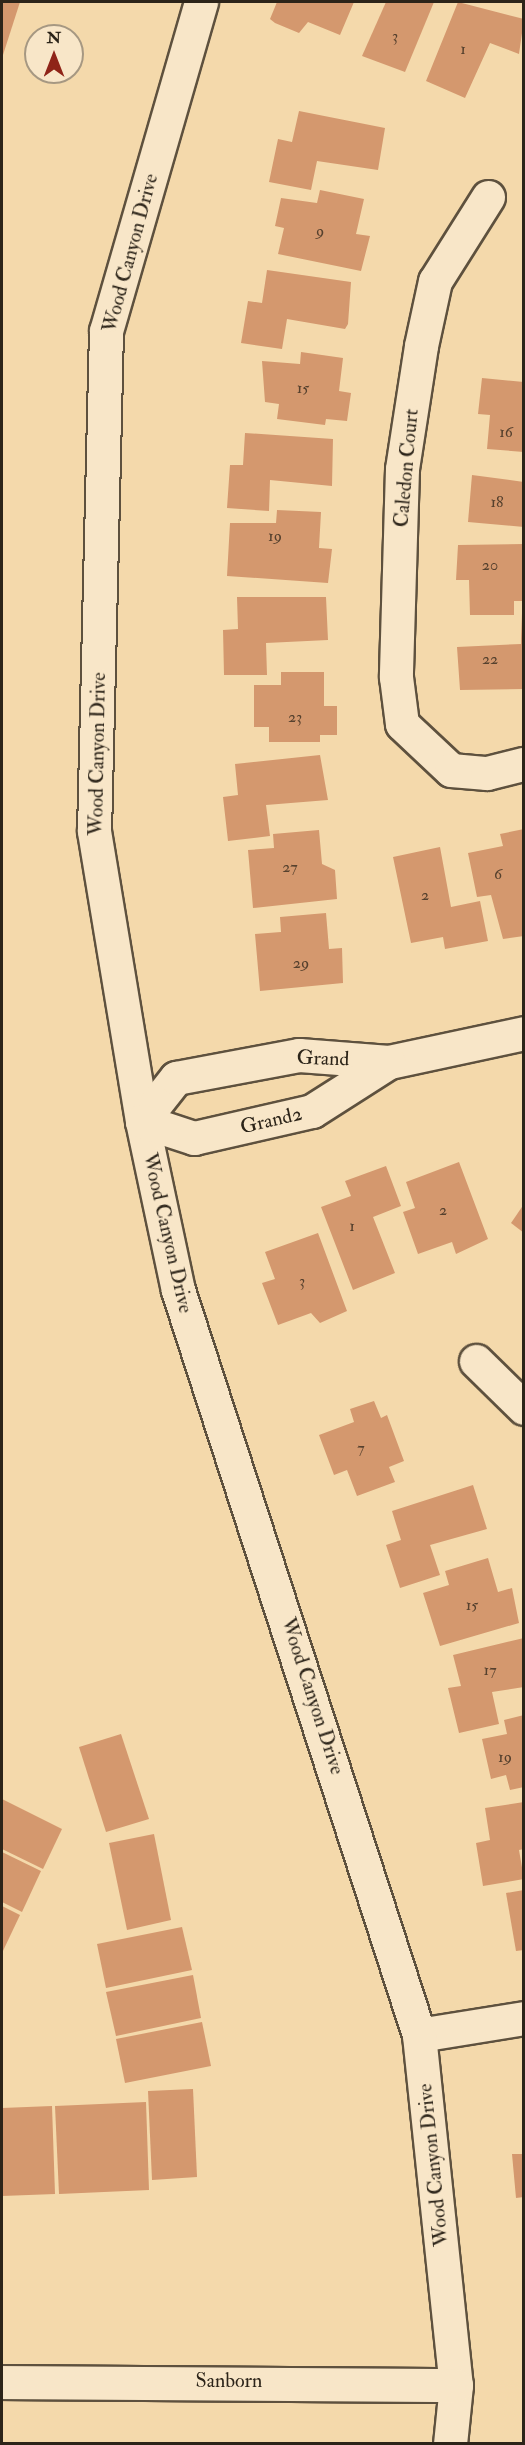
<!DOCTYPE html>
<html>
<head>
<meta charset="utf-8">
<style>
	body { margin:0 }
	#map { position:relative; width:525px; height:2445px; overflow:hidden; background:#f4d9ab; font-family:"IM FELL Double Pica",serif }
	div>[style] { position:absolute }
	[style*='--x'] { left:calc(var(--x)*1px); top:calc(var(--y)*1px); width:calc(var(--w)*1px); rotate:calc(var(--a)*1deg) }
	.building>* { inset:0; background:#d4986e }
	.roads { filter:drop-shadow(2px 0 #5e513e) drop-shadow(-2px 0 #5e513e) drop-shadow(0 2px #5e513e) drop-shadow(0 -2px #5e513e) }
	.minor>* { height:33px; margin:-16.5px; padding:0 16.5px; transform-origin:16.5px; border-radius:16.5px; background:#f8e6c8 }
	.tertiary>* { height:33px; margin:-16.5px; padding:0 16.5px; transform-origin:16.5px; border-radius:16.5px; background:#f8e6c8 }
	span { translate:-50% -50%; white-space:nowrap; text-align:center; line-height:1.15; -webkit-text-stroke:6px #f8e6c8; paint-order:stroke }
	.number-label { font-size:16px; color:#56412e }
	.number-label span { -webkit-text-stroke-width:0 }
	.street-label { font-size:20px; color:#2c2419 }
	.frame { position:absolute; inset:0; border:3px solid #2c2419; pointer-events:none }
	.north { position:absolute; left:24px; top:24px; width:60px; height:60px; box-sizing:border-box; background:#f8e6c8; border:2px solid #a69882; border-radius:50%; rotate:0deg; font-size:16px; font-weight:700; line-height:24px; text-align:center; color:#2c2419 }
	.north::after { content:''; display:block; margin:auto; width:21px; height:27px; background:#8f2418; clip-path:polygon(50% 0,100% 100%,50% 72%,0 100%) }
</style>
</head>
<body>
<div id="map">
	<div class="building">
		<i style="clip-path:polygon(2px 2px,20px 2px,2px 58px)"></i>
		<i style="clip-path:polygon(277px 2px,354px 2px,340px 35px,308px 22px,299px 33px,275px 23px,270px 19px)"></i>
		<i style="clip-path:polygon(386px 2px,434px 2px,405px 72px,362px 56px)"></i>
		<i style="clip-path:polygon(458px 2px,524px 19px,519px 54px,490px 43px,465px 98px,426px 81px)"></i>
		<i style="clip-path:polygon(299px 111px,385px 128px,378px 170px,317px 161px,311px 190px,269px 182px,278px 139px,292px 142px)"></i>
		<i style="clip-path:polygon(320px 190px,364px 199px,356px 234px,370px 236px,361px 271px,278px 254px,284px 228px,275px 226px,281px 198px,317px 203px)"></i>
		<i style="clip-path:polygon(267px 270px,351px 282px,348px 324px,345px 329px,287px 319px,282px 349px,241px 343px,248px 301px,262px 303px)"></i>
		<i style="clip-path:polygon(301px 352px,343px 358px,339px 391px,351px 393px,347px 421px,326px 419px,325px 425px,277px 419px,279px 404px,265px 402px,262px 361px,300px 364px)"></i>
		<i style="clip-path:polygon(482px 378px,524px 382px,524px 452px,487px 449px,490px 415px,478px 414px)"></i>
		<i style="clip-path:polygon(245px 433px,333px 439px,332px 486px,270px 480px,269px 511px,227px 508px,230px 465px,243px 465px)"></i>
		<i style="clip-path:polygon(472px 475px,524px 482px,524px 527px,468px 522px)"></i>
		<i style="clip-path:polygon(277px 510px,321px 512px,319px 548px,332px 549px,328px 583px,227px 576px,230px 523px,276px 523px)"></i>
		<i style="clip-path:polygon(524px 544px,524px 601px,514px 601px,514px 615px,470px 615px,469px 580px,456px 580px,458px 545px)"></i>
		<i style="clip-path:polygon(237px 597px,326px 597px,328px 640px,266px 643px,267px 675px,224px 675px,223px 630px,238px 629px)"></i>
		<i style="clip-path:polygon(521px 613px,524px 689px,460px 690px,457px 647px,521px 644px)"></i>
		<i style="clip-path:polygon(281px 672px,324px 672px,324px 706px,337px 706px,337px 735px,320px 735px,320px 742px,269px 742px,269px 727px,254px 727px,254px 685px,281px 685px)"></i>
		<i style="clip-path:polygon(320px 755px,328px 800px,266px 805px,270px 836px,228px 841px,223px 797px,238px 795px,235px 764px)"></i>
		<i style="clip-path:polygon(524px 829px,524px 936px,503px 939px,491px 895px,477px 897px,468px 853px,503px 846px,500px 834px)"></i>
		<i style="clip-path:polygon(319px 830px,322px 864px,335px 870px,337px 899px,253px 908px,248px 850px,274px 848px,273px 834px)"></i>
		<i style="clip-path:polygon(440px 847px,451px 907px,480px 901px,488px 941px,445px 949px,443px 937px,411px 943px,393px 857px)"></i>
		<i style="clip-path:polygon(326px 913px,329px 949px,342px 948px,343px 983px,260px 991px,255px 934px,281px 932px,280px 917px)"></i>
		<i style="clip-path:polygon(459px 1162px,488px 1239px,456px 1254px,452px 1242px,418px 1254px,403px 1212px,415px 1208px,406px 1182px)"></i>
		<i style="clip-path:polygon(386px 1166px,401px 1206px,373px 1217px,395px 1273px,353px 1290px,321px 1207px,351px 1196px,345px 1181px)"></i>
		<i style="clip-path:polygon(524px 1204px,524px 1233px,511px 1223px)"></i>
		<i style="clip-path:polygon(318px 1233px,347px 1311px,320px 1323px,311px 1313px,278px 1325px,262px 1283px,275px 1279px,265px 1252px)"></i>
		<i style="clip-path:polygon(374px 1401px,381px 1418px,387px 1415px,404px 1461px,389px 1467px,395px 1482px,357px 1496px,347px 1470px,334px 1475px,319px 1435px,354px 1422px,350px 1409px)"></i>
		<i style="clip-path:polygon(473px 1485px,487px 1529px,430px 1545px,440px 1575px,400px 1588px,386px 1545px,401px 1540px,392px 1511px)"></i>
		<i style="clip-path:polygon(488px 1558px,498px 1592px,512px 1588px,519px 1623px,440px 1646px,423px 1593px,449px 1585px,445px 1571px)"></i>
		<i style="clip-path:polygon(524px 1638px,524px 1687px,492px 1692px,499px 1724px,459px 1733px,448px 1688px,461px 1686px,453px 1655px)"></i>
		<i style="clip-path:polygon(524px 1715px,524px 1787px,510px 1790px,506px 1775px,491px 1779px,482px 1739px,507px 1734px,504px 1720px)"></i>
		<i style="clip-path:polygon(121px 1734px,149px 1819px,106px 1832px,79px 1747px)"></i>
		<i style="clip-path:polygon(2px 1799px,62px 1829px,43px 1869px,2px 1849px)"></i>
		<i style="clip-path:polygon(524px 1802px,524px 1849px,519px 1850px,524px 1879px,483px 1886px,476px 1843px,490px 1840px,485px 1808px)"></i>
		<i style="clip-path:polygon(154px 1834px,171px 1920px,127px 1930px,109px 1843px)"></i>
		<i style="clip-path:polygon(2px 1852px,41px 1871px,22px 1912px,2px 1902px)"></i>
		<i style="clip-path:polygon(524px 1890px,524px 1950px,516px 1951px,506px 1893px)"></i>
		<i style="clip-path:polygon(2px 1906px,20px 1915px,2px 1953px)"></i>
		<i style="clip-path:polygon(182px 1927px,192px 1970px,106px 1988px,97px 1944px)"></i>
		<i style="clip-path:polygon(193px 1975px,201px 2018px,116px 2036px,106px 1992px)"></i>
		<i style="clip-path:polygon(202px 2022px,211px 2066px,125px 2083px,116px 2039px)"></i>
		<i style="clip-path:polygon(193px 2089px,197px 2177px,152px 2180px,148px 2091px)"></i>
		<i style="clip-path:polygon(146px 2102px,149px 2190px,59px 2194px,55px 2106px)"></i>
		<i style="clip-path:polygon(52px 2106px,55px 2194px,2px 2196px,2px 2108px)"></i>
		<i style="clip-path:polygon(512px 2154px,524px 2154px,524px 2197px,516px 2198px)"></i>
	</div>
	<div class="roads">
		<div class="minor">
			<i style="--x:488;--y:197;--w:99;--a:122.2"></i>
			<i style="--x:435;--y:281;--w:66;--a:102.2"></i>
			<i style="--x:421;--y:346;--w:124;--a:98.8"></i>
			<i style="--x:402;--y:469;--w:208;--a:91.7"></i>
			<i style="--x:396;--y:677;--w:47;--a:82.7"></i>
			<i style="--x:402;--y:724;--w:67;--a:43.2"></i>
			<i style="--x:451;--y:770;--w:36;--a:5"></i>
			<i style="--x:487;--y:773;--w:38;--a:-14"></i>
			<i style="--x:476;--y:1361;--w:67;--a:44.4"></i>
			<i style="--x:419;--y:2035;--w:106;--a:-9.2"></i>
		</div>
		<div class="tertiary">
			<i style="--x:201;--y:2;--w:342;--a:106.1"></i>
			<i style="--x:106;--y:331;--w:500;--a:91.37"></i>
			<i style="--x:94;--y:831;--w:294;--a:80.6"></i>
			<i style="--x:142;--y:1121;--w:173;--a:78"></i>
			<i style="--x:178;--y:1290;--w:783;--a:72.07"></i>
			<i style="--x:419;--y:2035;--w:352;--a:84"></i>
			<i style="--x:456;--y:2385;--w:59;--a:95.8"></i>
			<i style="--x:142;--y:1121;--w:55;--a:-51.7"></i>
			<i style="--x:176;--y:1078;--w:125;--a:-10.6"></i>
			<i style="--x:299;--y:1055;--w:90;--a:4.4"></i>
			<i style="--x:389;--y:1062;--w:138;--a:-12.1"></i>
			<i style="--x:142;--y:1121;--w:55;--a:18.1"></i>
			<i style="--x:194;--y:1138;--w:121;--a:-12.9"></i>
			<i style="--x:312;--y:1111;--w:91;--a:-32.5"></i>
			<i style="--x:2;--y:2382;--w:454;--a:0.4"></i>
		</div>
	</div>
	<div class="number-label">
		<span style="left:395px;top:36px">3</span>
		<span style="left:463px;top:49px">1</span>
		<span style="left:320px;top:231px">9</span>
		<span style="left:303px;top:388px">15</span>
		<span style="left:506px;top:432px">16</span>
		<span style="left:497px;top:502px">18</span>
		<span style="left:275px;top:536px">19</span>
		<span style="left:490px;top:565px">20</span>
		<span style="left:490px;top:659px">22</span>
		<span style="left:295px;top:717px">23</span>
		<span style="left:290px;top:867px">27</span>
		<span style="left:498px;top:874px">6</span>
		<span style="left:425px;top:895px">2</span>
		<span style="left:301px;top:963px">29</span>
		<span style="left:443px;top:1210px">2</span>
		<span style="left:352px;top:1226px">1</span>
		<span style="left:302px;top:1281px">3</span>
		<span style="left:361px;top:1448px">7</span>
		<span style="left:472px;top:1605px">15</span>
		<span style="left:490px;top:1670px">17</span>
		<span style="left:505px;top:1757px">19</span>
	</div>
	<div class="street-label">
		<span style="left:130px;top:253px;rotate:-75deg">Wood Canyon Drive</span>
		<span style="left:406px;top:468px;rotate:-85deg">Caledon Court</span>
		<span style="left:97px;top:754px;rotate:-89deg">Wood Canyon Drive</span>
		<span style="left:323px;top:1058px;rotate:2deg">Grand</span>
		<span style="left:271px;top:1120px;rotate:-13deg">Grand2</span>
		<span style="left:168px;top:1233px;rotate:77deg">Wood Canyon Drive</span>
		<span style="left:313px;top:1696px;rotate:72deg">Wood Canyon Drive</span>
		<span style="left:433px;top:2165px;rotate:-96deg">Wood Canyon Drive</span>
		<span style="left:229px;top:2380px">Sanborn</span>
	</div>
	<div class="frame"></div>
	<div class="north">N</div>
</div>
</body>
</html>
